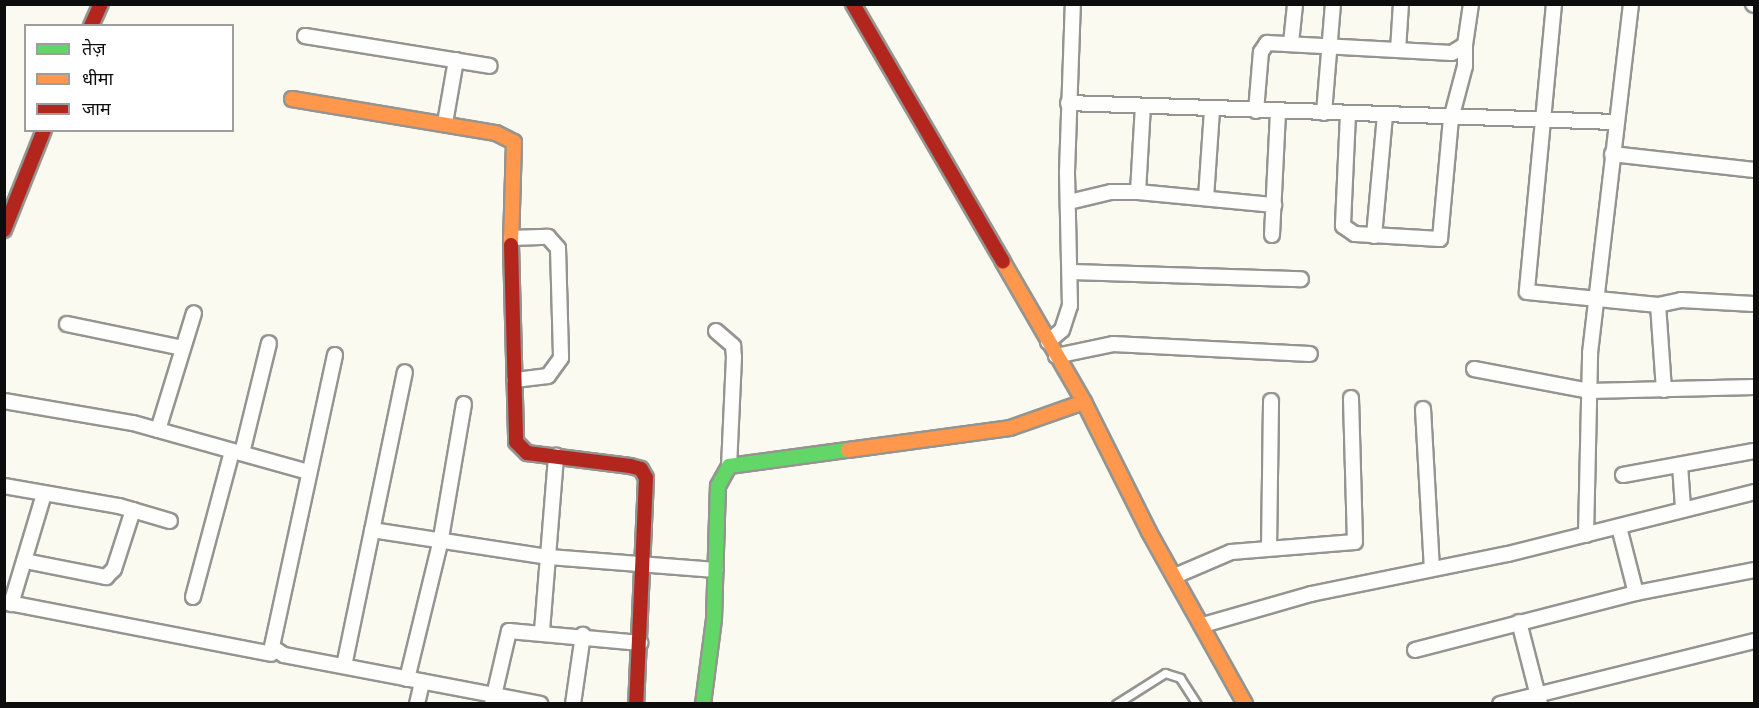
<!DOCTYPE html>
<html>
<head>
<meta charset="utf-8">
<style>
	body { margin:0 }
	#map { position:relative; width:1759px; height:708px; overflow:hidden; background:#fafaf1; font-family:Spectral,"Noto Sans Devanagari",serif }
	div>[style] { position:absolute }
	[style*='--x'] { left:calc(var(--x)*1px); top:calc(var(--y)*1px); width:calc(var(--w)*1px); rotate:calc(var(--a)*1deg) }
	.roads { filter:drop-shadow(2px 0 #949490) drop-shadow(-2px 0 #949490) drop-shadow(0 2px #949490) drop-shadow(0 -2px #949490) }
	.lane>* { height:7px; margin:-3.5px; padding:0 3.5px; transform-origin:3.5px; border-radius:3.5px; background:#fefefd }
	.street>* { height:14px; margin:-7px; padding:0 7px; transform-origin:7px; border-radius:7px; background:#fefefd }
	.fast>* { height:14px; margin:-7px; padding:0 7px; transform-origin:7px; border-radius:7px; background:#63d668 }
	.slow>* { height:14px; margin:-7px; padding:0 7px; transform-origin:7px; border-radius:7px; background:#ff974d }
	.jam>* { height:14px; margin:-7px; padding:0 7px; transform-origin:7px; border-radius:7px; background:#b3261e }
	span { translate:-50% -50%; white-space:nowrap; text-align:center; line-height:1.15; -webkit-text-stroke:6px #fff; paint-order:stroke }
	.frame { position:absolute; inset:0; border:6px solid #0d0d0d; pointer-events:none }
	.legend { position:absolute; left:24px; top:24px; width:210px; height:108px; box-sizing:border-box; background:#fff; border:2px solid #9e9e9e; margin:0; padding:8px 10px; list-style:none; font-size:18px; color:#0d0d0d }
	.legend li { display:flex; align-items:center; gap:12px; height:30px }
	.legend b { width:30px; border:2px solid #9e9e9e }
</style>
</head>
<body>
<div id="map">
	<div class="roads">
		<div class="lane">
			<i style="--x:1116;--y:704;--w:58;--a:-32.3"></i>
			<i style="--x:1165;--y:673;--w:16;--a:18"></i>
			<i style="--x:1180;--y:678;--w:31;--a:57"></i>
		</div>
		<div class="street">
			<i style="--x:1554;--y:4;--w:289;--a:95.4"></i>
			<i style="--x:1527;--y:292;--w:132;--a:5.7"></i>
			<i style="--x:1753;--y:4;--w:1;--a:45"></i>
			<i style="--x:305;--y:36;--w:187;--a:9.2"></i>
			<i style="--x:1291;--y:43;--w:39;--a:-84"></i>
			<i style="--x:1398;--y:50;--w:46;--a:-86.3"></i>
			<i style="--x:1068;--y:103;--w:548;--a:1.99"></i>
			<i style="--x:1256;--y:111;--w:59;--a:-85.2"></i>
			<i style="--x:1261;--y:52;--w:11;--a:-56"></i>
			<i style="--x:1267;--y:43;--w:185;--a:3.1"></i>
			<i style="--x:1452;--y:53;--w:15;--a:-32"></i>
			<i style="--x:1465;--y:45;--w:41;--a:-81.7"></i>
			<i style="--x:1324;--y:113;--w:109;--a:-85.3"></i>
			<i style="--x:1348;--y:114;--w:112;--a:92.6"></i>
			<i style="--x:1343;--y:226;--w:14;--a:34"></i>
			<i style="--x:1355;--y:234;--w:85;--a:3.4"></i>
			<i style="--x:1440;--y:239;--w:121;--a:-84.8"></i>
			<i style="--x:1451;--y:119;--w:55;--a:-75.2"></i>
			<i style="--x:1465;--y:66;--w:21;--a:-90"></i>
			<i style="--x:445;--y:123;--w:64;--a:-80.1"></i>
			<i style="--x:1612;--y:154;--w:143;--a:6.4"></i>
			<i style="--x:1138;--y:192;--w:86;--a:-86.7"></i>
			<i style="--x:1206;--y:198;--w:89;--a:-86.1"></i>
			<i style="--x:1069;--y:202;--w:43;--a:-13.4"></i>
			<i style="--x:1111;--y:192;--w:27;--a:0"></i>
			<i style="--x:1138;--y:192;--w:137;--a:5.5"></i>
			<i style="--x:1272;--y:235;--w:123;--a:-87.2"></i>
			<i style="--x:1374;--y:236;--w:121;--a:-84.8"></i>
			<i style="--x:511;--y:238;--w:37;--a:-2"></i>
			<i style="--x:548;--y:237;--w:15;--a:48"></i>
			<i style="--x:558;--y:248;--w:110;--a:88.4"></i>
			<i style="--x:561;--y:358;--w:22;--a:126"></i>
			<i style="--x:548;--y:376;--w:34;--a:173"></i>
			<i style="--x:1072;--y:272;--w:229;--a:1.8"></i>
			<i style="--x:67;--y:324;--w:118;--a:11.7"></i>
			<i style="--x:716;--y:331;--w:23;--a:41"></i>
			<i style="--x:733;--y:346;--w:11;--a:85"></i>
			<i style="--x:734;--y:357;--w:109;--a:92.6"></i>
			<i style="--x:1048;--y:342;--w:18;--a:-41"></i>
			<i style="--x:1062;--y:330;--w:25;--a:-72"></i>
			<i style="--x:1070;--y:306;--w:134;--a:-91.3"></i>
			<i style="--x:1067;--y:172;--w:168;--a:-88"></i>
			<i style="--x:335;--y:355;--w:299;--a:102.2"></i>
			<i style="--x:272;--y:647;--w:14;--a:34"></i>
			<i style="--x:284;--y:655;--w:261;--a:10.8"></i>
			<i style="--x:1056;--y:356;--w:58;--a:-11.9"></i>
			<i style="--x:1113;--y:344;--w:197;--a:2.9"></i>
			<i style="--x:1474;--y:369;--w:117;--a:10.8"></i>
			<i style="--x:1589;--y:391;--w:165;--a:-1.4"></i>
			<i style="--x:1664;--y:390;--w:85;--a:-94"></i>
			<i style="--x:1658;--y:305;--w:24;--a:-12"></i>
			<i style="--x:1681;--y:300;--w:73;--a:3.1"></i>
			<i style="--x:4;--y:401;--w:131;--a:9.7"></i>
			<i style="--x:133;--y:423;--w:183;--a:15.6"></i>
			<i style="--x:1423;--y:409;--w:159;--a:86.8"></i>
			<i style="--x:158;--y:430;--w:122;--a:-72.9"></i>
			<i style="--x:242;--y:453;--w:113;--a:-76.2"></i>
			<i style="--x:1680;--y:465;--w:43;--a:86"></i>
			<i style="--x:1623;--y:475;--w:133;--a:-10.4"></i>
			<i style="--x:4;--y:486;--w:117;--a:9.9"></i>
			<i style="--x:119;--y:506;--w:53;--a:16.4"></i>
			<i style="--x:1619;--y:527;--w:68;--a:75.6"></i>
			<i style="--x:372;--y:530;--w:179;--a:8.7"></i>
			<i style="--x:549;--y:557;--w:167;--a:4.5"></i>
			<i style="--x:1586;--y:535;--w:182;--a:-88.7"></i>
			<i style="--x:1590;--y:353;--w:351;--a:-83.3"></i>
			<i style="--x:1269;--y:548;--w:147;--a:-89.2"></i>
			<i style="--x:25;--y:561;--w:83;--a:11.2"></i>
			<i style="--x:106;--y:577;--w:11;--a:-45"></i>
			<i style="--x:114;--y:569;--w:62;--a:-72.1"></i>
			<i style="--x:1175;--y:576;--w:61;--a:-23.2"></i>
			<i style="--x:1231;--y:552;--w:124;--a:-4.6"></i>
			<i style="--x:1355;--y:542;--w:144;--a:-91.6"></i>
			<i style="--x:193;--y:597;--w:151;--a:-75"></i>
			<i style="--x:4;--y:602;--w:272;--a:11"></i>
			<i style="--x:11;--y:604;--w:115;--a:-73.3"></i>
			<i style="--x:1519;--y:622;--w:85;--a:75.6"></i>
			<i style="--x:1203;--y:625;--w:112;--a:-16"></i>
			<i style="--x:1311;--y:594;--w:201;--a:-11.5"></i>
			<i style="--x:1508;--y:554;--w:254;--a:-14.1"></i>
			<i style="--x:542;--y:631;--w:176;--a:-85.4"></i>
			<i style="--x:1415;--y:650;--w:228;--a:-14.5"></i>
			<i style="--x:1636;--y:593;--w:120;--a:-11"></i>
			<i style="--x:344;--y:666;--w:300;--a:-78.3"></i>
			<i style="--x:407;--y:679;--w:139;--a:-76.3"></i>
			<i style="--x:440;--y:544;--w:142;--a:-80.3"></i>
			<i style="--x:417;--y:704;--w:23;--a:-77"></i>
			<i style="--x:492;--y:704;--w:75;--a:-76.9"></i>
			<i style="--x:509;--y:631;--w:132;--a:5.2"></i>
			<i style="--x:573;--y:704;--w:70;--a:-81.8"></i>
			<i style="--x:1500;--y:704;--w:262;--a:-13.9"></i>
		</div>
		<div class="fast">
			<i style="--x:703;--y:704;--w:86;--a:-82.6"></i>
			<i style="--x:714;--y:619;--w:133;--a:-88.3"></i>
			<i style="--x:718;--y:486;--w:23;--a:-61"></i>
			<i style="--x:729;--y:466;--w:120;--a:-7.7"></i>
		</div>
		<div class="slow">
			<i style="--x:292;--y:99;--w:207;--a:9.5"></i>
			<i style="--x:496;--y:133;--w:20;--a:27"></i>
			<i style="--x:514;--y:142;--w:103;--a:91.7"></i>
			<i style="--x:1003;--y:262;--w:162;--a:59.9"></i>
			<i style="--x:1084;--y:402;--w:145;--a:63.4"></i>
			<i style="--x:1149;--y:532;--w:197;--a:60.8"></i>
			<i style="--x:848;--y:450;--w:163;--a:-7.7"></i>
			<i style="--x:1010;--y:428;--w:78;--a:-19.4"></i>
		</div>
		<div class="jam">
			<i style="--x:853;--y:4;--w:298;--a:59.8"></i>
			<i style="--x:91;--y:26;--w:24;--a:-66"></i>
			<i style="--x:4;--y:230;--w:108;--a:-68.2"></i>
			<i style="--x:511;--y:245;--w:197;--a:88.5"></i>
			<i style="--x:516;--y:442;--w:16;--a:45"></i>
			<i style="--x:527;--y:453;--w:104;--a:7.2"></i>
			<i style="--x:630;--y:466;--w:11;--a:15"></i>
			<i style="--x:641;--y:469;--w:10;--a:61"></i>
			<i style="--x:646;--y:478;--w:226;--a:92.5"></i>
		</div>
	</div>
	<div class="frame"></div>
	<ul class="legend">
	<li><b style="height:8px;background:#63d668"></b>तेज़</li>
	<li><b style="height:8px;background:#ff974d"></b>धीमा</li>
	<li><b style="height:8px;background:#b3261e"></b>जाम</li>
	</ul>
</div>
</body>
</html>
